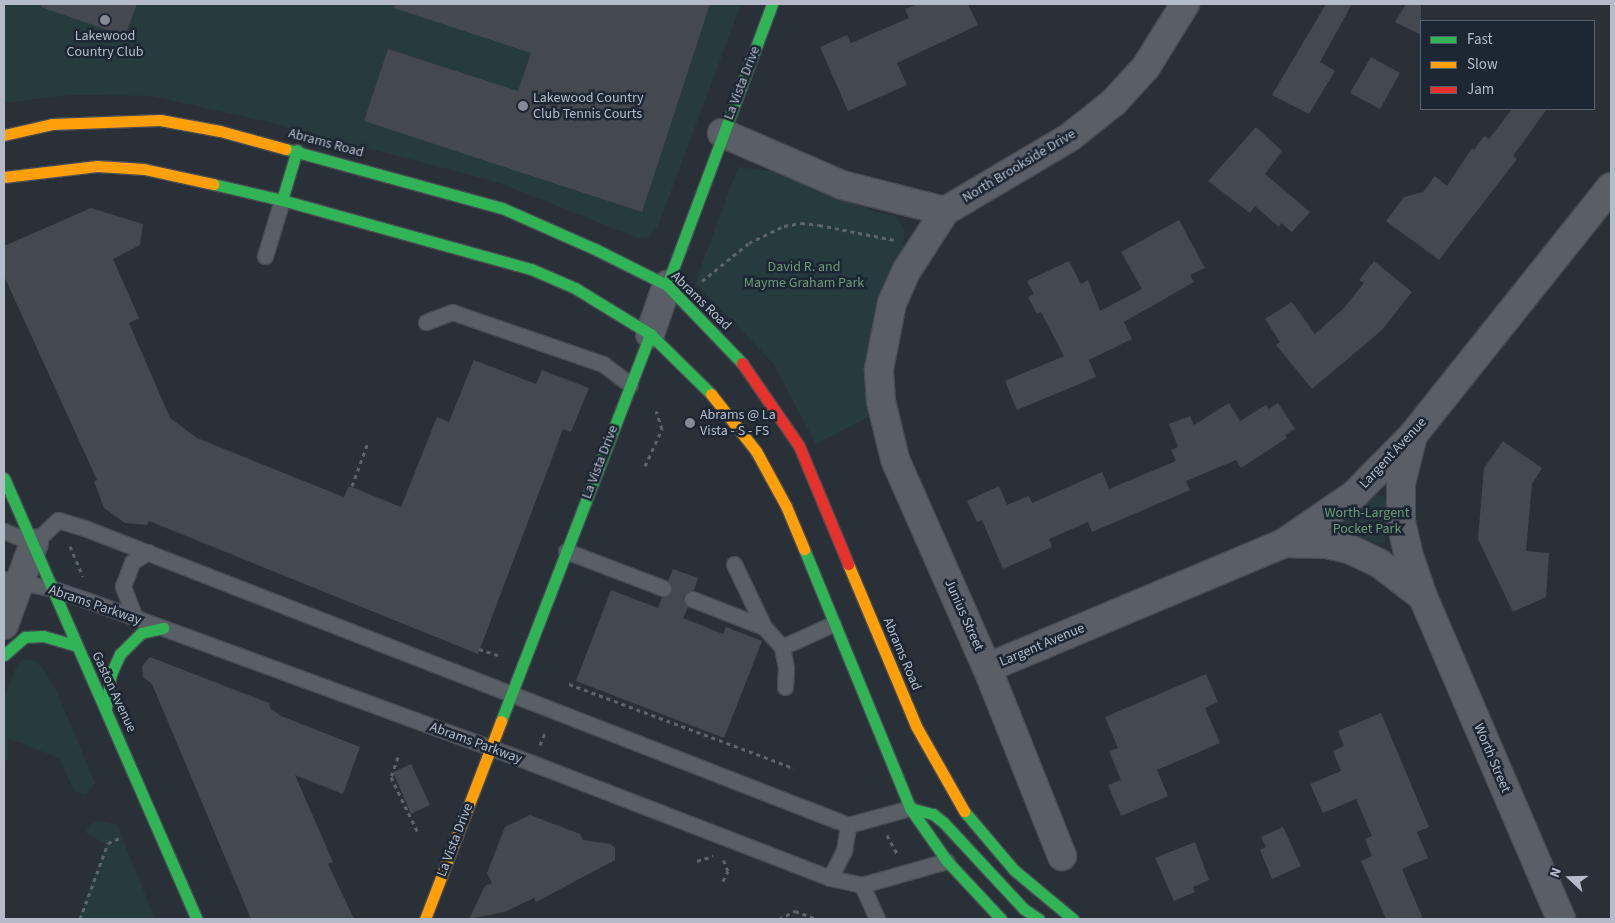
<!DOCTYPE html>
<html>
<head>
<meta charset="utf-8">
<style>
	body { margin:0 }
	#map { position:relative; width:1615px; height:923px; overflow:hidden; background:#2a3038; font-family:"Source Sans 3",sans-serif }
	div>[style] { position:absolute }
	[style*='--x'] { left:calc(var(--x)*1px); top:calc(var(--y)*1px); width:calc(var(--w)*1px); rotate:calc(var(--a)*1deg) }
	.green>* { inset:0; background:#273a3e }
	.building>* { inset:0; background:#444950 }
	.path>* { height:3px; margin-top:-1.5px; transform-origin:0; background:repeating-linear-gradient(90deg,#5d636a 0 4px,transparent 0 8px) }
	.roads { filter:drop-shadow(1px 0 #484c53) drop-shadow(-1px 0 #484c53) drop-shadow(0 1px #484c53) drop-shadow(0 -1px #484c53) }
	.lane>* { height:15px; margin:-7.5px; padding:0 7.5px; transform-origin:7.5px; border-radius:7.5px; background:#5a5e66 }
	.street>* { height:28px; margin:-14px; padding:0 14px; transform-origin:14px; border-radius:14px; background:#5a5e66 }
	.fast>* { height:11px; margin:-5.5px; padding:0 5.5px; transform-origin:5.5px; border-radius:5.5px; background:#30b455 }
	.slow>* { height:11px; margin:-5.5px; padding:0 5.5px; transform-origin:5.5px; border-radius:5.5px; background:#ff9f0a }
	.jam>* { height:11px; margin:-5.5px; padding:0 5.5px; transform-origin:5.5px; border-radius:5.5px; background:#e5322d }
	.dots>* { width:14px; height:14px; translate:-50% -50%; box-sizing:border-box; border:2px solid #1d2633; border-radius:50% }
	span { translate:-50% -50%; white-space:nowrap; text-align:center; line-height:1.15; -webkit-text-stroke:5px #1d2633; paint-order:stroke }
	.poi-label { font-size:14px; color:#b4bcc9 }
	.left { translate:0 -50%; text-align:left }
	.street-label { font-size:14px; color:#b4bcc9 }
	.park-label { font-size:14px; color:#6b9a76 }
	.frame { position:absolute; inset:0; border:5px solid #b4bcc9; pointer-events:none }
	.legend { position:absolute; left:1420px; top:20px; width:175px; height:90px; box-sizing:border-box; background:#1d2633; border:1px solid #59626f; margin:0; padding:6px 9px; list-style:none; font-size:15px; color:#b4bcc9 }
	.legend li { display:flex; align-items:center; gap:10px; height:25px }
	.legend b { width:25px; border:1px solid #59626f }
	.north { position:absolute; left:1545px; top:853px; width:50px; height:50px; -webkit-text-stroke:4px #1d2633; paint-order:stroke; rotate:291deg; font-size:14px; font-weight:700; line-height:20px; text-align:center; color:#b4bcc9 }
	.north::after { content:''; display:block; margin:auto; width:18px; height:22px; background:#b4bcc9; clip-path:polygon(50% 0,100% 100%,50% 72%,0 100%) }
</style>
</head>
<body>
<div id="map">
	<div class="green">
		<i style="clip-path:polygon(4px 4px,741px 4px,658px 226px,648px 236px,638px 238px,500px 183px,273px 123px,151px 96px,72px 95px,4px 103px)"></i>
		<i style="clip-path:polygon(738px 167px,770px 171px,876px 212px,896px 216px,905px 231px,902px 260px,884px 302px,866px 400px,870px 416px,816px 444px,773px 363px,695px 283px)"></i>
		<i style="clip-path:polygon(1376px 494px,1387px 498px,1385px 542px,1381px 544px,1350px 537px,1341px 530px,1339px 525px,1346px 515px)"></i>
		<i style="clip-path:polygon(23px 659px,35px 661px,44px 670px,57px 692px,95px 783px,86px 795px,74px 791px,59px 758px,8px 738px,8px 760px,4px 763px,4px 698px,17px 665px)"></i>
		<i style="clip-path:polygon(98px 821px,117px 825px,155px 919px,78px 919px,106px 844px,86px 833px,89px 825px)"></i>
	</div>
	<div class="building">
		<i style="clip-path:polygon(42px 4px,137px 4px,125px 36px,41px 7px)"></i>
		<i style="clip-path:polygon(395px 4px,710px 4px,642px 212px,364px 121px,388px 49px,518px 91px,531px 53px,394px 8px)"></i>
		<i style="clip-path:polygon(917px 4px,968px 4px,978px 25px,897px 63px,907px 85px,848px 111px,820px 47px,847px 35px,851px 43px,909px 18px,905px 9px)"></i>
		<i style="clip-path:polygon(1326px 4px,1352px 4px,1320px 62px,1335px 71px,1309px 114px,1272px 95px)"></i>
		<i style="clip-path:polygon(1406px 4px,1421px 4px,1421px 35px,1395px 22px)"></i>
		<i style="clip-path:polygon(1371px 57px,1400px 73px,1380px 109px,1350px 93px)"></i>
		<i style="clip-path:polygon(1512px 109px,1547px 109px,1513px 156px,1517px 159px,1439px 260px,1386px 221px,1404px 197px,1423px 192px,1435px 176px,1447px 186px,1472px 148px,1474px 150px,1484px 136px,1489px 139px)"></i>
		<i style="clip-path:polygon(1256px 127px,1282px 151px,1265px 174px,1310px 212px,1292px 232px,1281px 223px,1279px 227px,1255px 206px,1250px 213px,1208px 181px)"></i>
		<i style="clip-path:polygon(91px 208px,143px 224px,140px 245px,113px 259px,139px 318px,129px 323px,170px 418px,197px 438px,344px 497px,349px 486px,401px 507px,437px 417px,449px 422px,474px 360px,536px 384px,542px 370px,589px 388px,571px 432px,563px 429px,478px 654px,149px 521px,147px 525px,125px 523px,104px 508px,94px 481px,97px 480px,4px 276px,4px 246px)"></i>
		<i style="clip-path:polygon(1179px 220px,1205px 268px,1190px 275px,1194px 282px,1124px 322px,1132px 339px,1089px 360px,1096px 377px,1017px 410px,1005px 381px,1064px 356px,1041px 312px,1037px 314px,1028px 297px,1034px 294px,1027px 281px,1069px 261px,1081px 284px,1088px 280px,1100px 311px,1142px 289px,1121px 252px)"></i>
		<i style="clip-path:polygon(1374px 261px,1412px 292px,1382px 330px,1312px 389px,1276px 345px,1280px 342px,1265px 319px,1292px 302px,1315px 334px,1344px 308px,1364px 283px,1359px 280px)"></i>
		<i style="clip-path:polygon(1229px 403px,1240px 421px,1266px 405px,1269px 409px,1278px 403px,1295px 429px,1285px 435px,1287px 438px,1241px 468px,1236px 460px,1186px 481px,1190px 490px,1092px 532px,1088px 522px,1049px 539px,1052px 547px,1003px 569px,982px 520px,977px 522px,967px 501px,999px 486px,1007px 505px,1029px 496px,1032px 503px,1102px 472px,1109px 489px,1176px 461px,1171px 450px,1178px 447px,1169px 424px,1190px 416px,1194px 425px)"></i>
		<i style="clip-path:polygon(1503px 441px,1542px 468px,1532px 484px,1526px 551px,1549px 553px,1546px 597px,1513px 612px,1478px 539px,1484px 468px)"></i>
		<i style="clip-path:polygon(673px 569px,698px 578px,694px 590px,683px 596px,688px 607px,683px 618px,723px 634px,726px 627px,762px 641px,724px 738px,576px 681px,611px 590px,658px 608px,662px 597px,672px 592px,668px 581px)"></i>
		<i style="clip-path:polygon(150px 657px,269px 703px,270px 708px,281px 716px,360px 747px,343px 794px,295px 775px,333px 862px,328px 864px,354px 919px,251px 919px,152px 684px,143px 677px,142px 666px)"></i>
		<i style="clip-path:polygon(1206px 674px,1218px 702px,1205px 708px,1220px 743px,1157px 770px,1168px 796px,1121px 816px,1108px 785px,1121px 780px,1109px 751px,1118px 748px,1105px 717px)"></i>
		<i style="clip-path:polygon(1381px 713px,1429px 827px,1417px 832px,1428px 858px,1402px 869px,1423px 919px,1386px 919px,1361px 861px,1372px 856px,1365px 839px,1372px 836px,1356px 799px,1323px 813px,1310px 784px,1341px 771px,1333px 751px,1344px 746px,1338px 731px)"></i>
		<i style="clip-path:polygon(411px 764px,430px 805px,411px 814px,393px 772px)"></i>
		<i style="clip-path:polygon(530px 815px,580px 834px,583px 840px,610px 844px,615px 848px,615px 860px,536px 902px,534px 898px,505px 912px,469px 919px,485px 886px,492px 883px,487px 873px,505px 827px)"></i>
		<i style="clip-path:polygon(1283px 827px,1301px 866px,1272px 879px,1260px 850px,1266px 847px,1261px 837px)"></i>
		<i style="clip-path:polygon(1195px 842px,1209px 880px,1193px 887px,1195px 892px,1174px 901px,1155px 858px)"></i>
	</div>
	<div class="path">
		<i style="--x:702;--y:281;--w:60;--a:-39"></i>
		<i style="--x:749;--y:243;--w:39;--a:-26"></i>
		<i style="--x:784;--y:226;--w:17;--a:-10"></i>
		<i style="--x:801;--y:223;--w:18;--a:6"></i>
		<i style="--x:819;--y:225;--w:77;--a:11.2"></i>
		<i style="--x:645;--y:466;--w:41;--a:-65.3"></i>
		<i style="--x:662;--y:429;--w:19;--a:-108"></i>
		<i style="--x:352;--y:486;--w:44;--a:-69.9"></i>
		<i style="--x:70;--y:546;--w:33;--a:67"></i>
		<i style="--x:479;--y:649;--w:20;--a:18"></i>
		<i style="--x:569;--y:684;--w:240;--a:20.5"></i>
		<i style="--x:540;--y:745;--w:16;--a:-68"></i>
		<i style="--x:398;--y:757;--w:21;--a:109"></i>
		<i style="--x:391;--y:777;--w:64;--a:64.2"></i>
		<i style="--x:887;--y:835;--w:21;--a:62"></i>
		<i style="--x:697;--y:861;--w:17;--a:-17"></i>
		<i style="--x:723;--y:881;--w:11;--a:-63"></i>
		<i style="--x:728;--y:871;--w:13;--a:-113"></i>
		<i style="--x:80;--y:919;--w:81;--a:-69.8"></i>
		<i style="--x:108;--y:843;--w:13;--a:-23"></i>
		<i style="--x:779;--y:919;--w:18;--a:-27"></i>
		<i style="--x:795;--y:911;--w:23;--a:20"></i>
	</div>
	<div class="roads">
		<div class="lane">
			<i style="--x:265;--y:256;--w:59;--a:-73.1"></i>
			<i style="--x:426;--y:322;--w:28;--a:-21"></i>
			<i style="--x:452;--y:312;--w:160;--a:19"></i>
			<i style="--x:603;--y:364;--w:34;--a:37"></i>
			<i style="--x:4;--y:531;--w:32;--a:22"></i>
			<i style="--x:34;--y:543;--w:33;--a:-44"></i>
			<i style="--x:58;--y:520;--w:30;--a:17"></i>
			<i style="--x:87;--y:529;--w:817;--a:21.25"></i>
			<i style="--x:566;--y:551;--w:104;--a:20.9"></i>
			<i style="--x:734;--y:564;--w:70;--a:64.5"></i>
			<i style="--x:764;--y:627;--w:27;--a:48"></i>
			<i style="--x:782;--y:647;--w:21;--a:79"></i>
			<i style="--x:786;--y:668;--w:19;--a:93"></i>
			<i style="--x:4;--y:579;--w:51;--a:11.3"></i>
			<i style="--x:54;--y:589;--w:43;--a:18.9"></i>
			<i style="--x:95;--y:603;--w:465;--a:20.1"></i>
			<i style="--x:532;--y:763;--w:319;--a:21.1"></i>
			<i style="--x:830;--y:878;--w:33;--a:12"></i>
			<i style="--x:862;--y:885;--w:88;--a:-15.8"></i>
			<i style="--x:692;--y:599;--w:77;--a:21.3"></i>
			<i style="--x:135;--y:618;--w:34;--a:-111"></i>
			<i style="--x:123;--y:586;--w:26;--a:-69"></i>
			<i style="--x:132;--y:562;--w:19;--a:-32"></i>
			<i style="--x:782;--y:647;--w:56;--a:-24.3"></i>
			<i style="--x:848;--y:825;--w:64;--a:-15.3"></i>
			<i style="--x:830;--y:878;--w:30;--a:-63"></i>
			<i style="--x:844;--y:851;--w:26;--a:-81"></i>
			<i style="--x:862;--y:885;--w:37;--a:66"></i>
		</div>
		<div class="street">
			<i style="--x:722;--y:133;--w:131;--a:23.4"></i>
			<i style="--x:842;--y:185;--w:106;--a:14.2"></i>
			<i style="--x:650;--y:334;--w:52;--a:-70.9"></i>
			<i style="--x:1412;--y:439;--w:45;--a:104"></i>
			<i style="--x:1401;--y:483;--w:39;--a:90"></i>
			<i style="--x:1401;--y:522;--w:32;--a:77"></i>
			<i style="--x:1408;--y:553;--w:46;--a:71.2"></i>
			<i style="--x:1423;--y:597;--w:350;--a:66.8"></i>
			<i style="--x:1284;--y:543;--w:43;--a:1.3"></i>
			<i style="--x:1327;--y:544;--w:23;--a:13"></i>
			<i style="--x:1349;--y:549;--w:33;--a:25"></i>
			<i style="--x:1379;--y:563;--w:56;--a:37.7"></i>
			<i style="--x:4;--y:625;--w:87;--a:-69.9"></i>
			<i style="--x:987;--y:668;--w:322;--a:-22.8"></i>
			<i style="--x:1284;--y:543;--w:86;--a:-34.6"></i>
			<i style="--x:1355;--y:494;--w:83;--a:-45.5"></i>
			<i style="--x:1413;--y:435;--w:317;--a:-51.4"></i>
			<i style="--x:1062;--y:856;--w:202;--a:-111.7"></i>
			<i style="--x:987;--y:668;--w:228;--a:-113.8"></i>
			<i style="--x:895;--y:459;--w:60;--a:-103.6"></i>
			<i style="--x:881;--y:401;--w:32;--a:-94"></i>
			<i style="--x:879;--y:369;--w:67;--a:-78.9"></i>
			<i style="--x:892;--y:303;--w:36;--a:-66"></i>
			<i style="--x:907;--y:270;--w:70;--a:-57.2"></i>
			<i style="--x:945;--y:211;--w:145;--a:-30.6"></i>
			<i style="--x:1070;--y:137;--w:56;--a:-38.5"></i>
			<i style="--x:1114;--y:102;--w:47;--a:-47.6"></i>
			<i style="--x:1146;--y:67;--w:74;--a:-58.2"></i>
		</div>
		<div class="fast">
			<i style="--x:286;--y:149;--w:224;--a:15.3"></i>
			<i style="--x:502;--y:208;--w:102;--a:23.8"></i>
			<i style="--x:595;--y:249;--w:80;--a:26.6"></i>
			<i style="--x:667;--y:285;--w:108;--a:46.1"></i>
			<i style="--x:213;--y:184;--w:71;--a:13.1"></i>
			<i style="--x:282;--y:200;--w:258;--a:15.5"></i>
			<i style="--x:531;--y:269;--w:48;--a:23.4"></i>
			<i style="--x:575;--y:288;--w:88;--a:31.5"></i>
			<i style="--x:650;--y:334;--w:86;--a:44.5"></i>
			<i style="--x:282;--y:200;--w:52;--a:-73.3"></i>
			<i style="--x:667;--y:285;--w:300;--a:-69.5"></i>
			<i style="--x:4;--y:478;--w:481;--a:66.4"></i>
			<i style="--x:804;--y:549;--w:280;--a:67.7"></i>
			<i style="--x:910;--y:808;--w:65;--a:55.1"></i>
			<i style="--x:947;--y:861;--w:79;--a:47"></i>
			<i style="--x:4;--y:655;--w:28;--a:-41"></i>
			<i style="--x:25;--y:637;--w:18;--a:-3"></i>
			<i style="--x:43;--y:636;--w:33;--a:16"></i>
			<i style="--x:106;--y:708;--w:34;--a:-82"></i>
			<i style="--x:111;--y:674;--w:22;--a:-66"></i>
			<i style="--x:120;--y:654;--w:30;--a:-45"></i>
			<i style="--x:141;--y:633;--w:23;--a:-13"></i>
			<i style="--x:501;--y:721;--w:415;--a:-68.9"></i>
			<i style="--x:910;--y:808;--w:24;--a:15"></i>
			<i style="--x:933;--y:814;--w:14;--a:39"></i>
			<i style="--x:944;--y:823;--w:117;--a:47.1"></i>
			<i style="--x:1024;--y:909;--w:18;--a:34"></i>
			<i style="--x:964;--y:811;--w:77;--a:49.7"></i>
			<i style="--x:1014;--y:870;--w:77;--a:39.7"></i>
		</div>
		<div class="slow">
			<i style="--x:4;--y:135;--w:49;--a:-12.9"></i>
			<i style="--x:52;--y:124;--w:108;--a:-2.1"></i>
			<i style="--x:160;--y:120;--w:61;--a:10.4"></i>
			<i style="--x:220;--y:131;--w:68;--a:15.3"></i>
			<i style="--x:4;--y:177;--w:94;--a:-6.7"></i>
			<i style="--x:97;--y:166;--w:47;--a:3.7"></i>
			<i style="--x:144;--y:169;--w:71;--a:12.3"></i>
			<i style="--x:711;--y:394;--w:73;--a:51.7"></i>
			<i style="--x:756;--y:451;--w:63;--a:61.4"></i>
			<i style="--x:786;--y:506;--w:47;--a:67.3"></i>
			<i style="--x:848;--y:564;--w:176;--a:67.2"></i>
			<i style="--x:916;--y:726;--w:98;--a:60.5"></i>
			<i style="--x:425;--y:919;--w:212;--a:-69"></i>
		</div>
		<div class="jam">
			<i style="--x:742;--y:363;--w:101;--a:55.5"></i>
			<i style="--x:799;--y:446;--w:128;--a:67.4"></i>
		</div>
	</div>
	<div class="dots">
		<i style="left:105px;top:20px;background:#848b96"></i>
		<i style="left:523px;top:106px;background:#848b96"></i>
		<i style="left:690px;top:423px;background:#848b96"></i>
	</div>
	<div class="poi-label">
		<span style="left:105px;top:44px">Lakewood<br>Country Club</span>
		<span class="left" style="left:533px;top:106px">Lakewood Country<br>Club Tennis Courts</span>
		<span class="left" style="left:700px;top:423px">Abrams @ La<br>Vista - S - FS</span>
	</div>
	<div class="street-label">
		<span style="left:742px;top:83px;rotate:-69deg">La Vista Drive</span>
		<span style="left:326px;top:143px;rotate:15deg">Abrams Road</span>
		<span style="left:1019px;top:166px;rotate:-31deg">North Brookside Drive</span>
		<span style="left:701px;top:301px;rotate:44deg">Abrams Road</span>
		<span style="left:1393px;top:453px;rotate:-47deg">Largent Avenue</span>
		<span style="left:600px;top:462px;rotate:-69deg">La Vista Drive</span>
		<span style="left:95px;top:605px;rotate:19deg">Abrams Parkway</span>
		<span style="left:964px;top:615px;rotate:66deg">Junius Street</span>
		<span style="left:1042px;top:645px;rotate:-23deg">Largent Avenue</span>
		<span style="left:902px;top:654px;rotate:67deg">Abrams Road</span>
		<span style="left:114px;top:692px;rotate:65deg">Gaston Avenue</span>
		<span style="left:476px;top:743px;rotate:20deg">Abrams Parkway</span>
		<span style="left:1492px;top:758px;rotate:67deg">Worth Street</span>
		<span style="left:455px;top:840px;rotate:-69deg">La Vista Drive</span>
	</div>
	<div class="park-label">
		<span style="left:804px;top:275px">David R. and<br>Mayme Graham Park</span>
		<span style="left:1367px;top:521px">Worth-Largent<br>Pocket Park</span>
	</div>
	<div class="frame"></div>
	<ul class="legend">
	<li><b style="height:6px;background:#30b455"></b>Fast</li>
	<li><b style="height:6px;background:#ff9f0a"></b>Slow</li>
	<li><b style="height:6px;background:#e5322d"></b>Jam</li>
	</ul>
	<div class="north">N</div>
</div>
</body>
</html>
